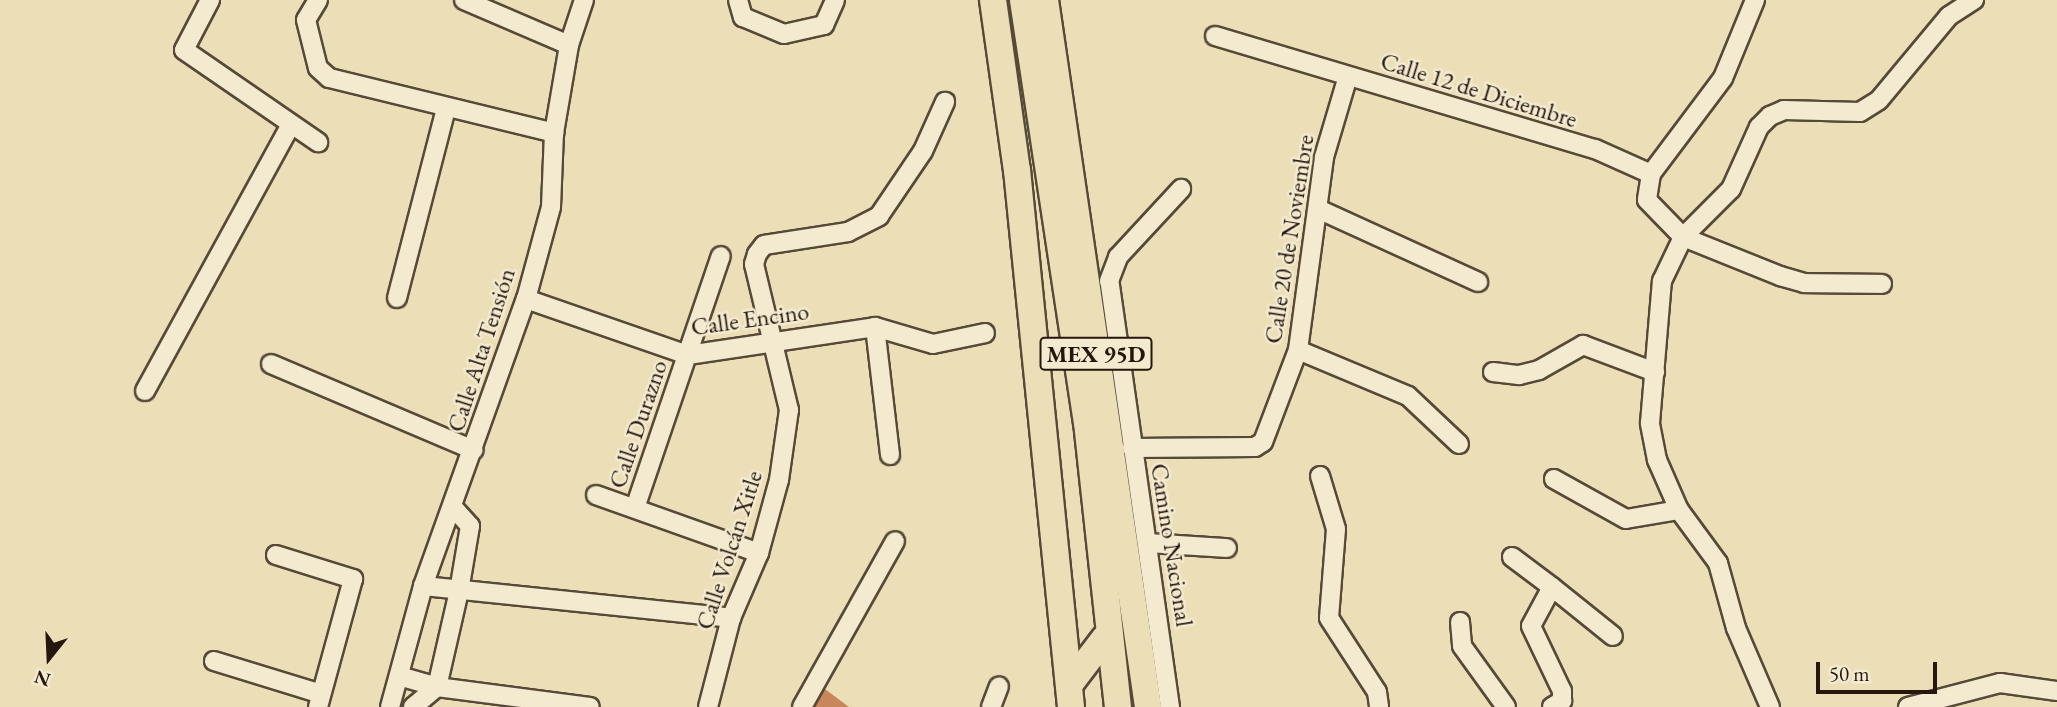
<!DOCTYPE html>
<html>
<head>
<meta charset="utf-8">
<style>
	body { margin:0 }
	#map { position:relative; width:2057px; height:707px; overflow:hidden; background:#ecdfb7; font-family:"EB Garamond",serif }
	div>[style] { position:absolute }
	[style*='--x'] { left:calc(var(--x)*1px); top:calc(var(--y)*1px); width:calc(var(--w)*1px); rotate:calc(var(--a)*1deg) }
	.building>* { inset:0; background:#c7875a }
	.roads { filter:drop-shadow(2px 0 #574938) drop-shadow(-2px 0 #574938) drop-shadow(0 2px #574938) drop-shadow(0 -2px #574938) }
	.minor>* { height:18px; margin:-9px; padding:0 9px; transform-origin:9px; border-radius:9px; background:#f3ead0 }
	.highway>* { height:26px; margin:-13px; padding:0 13px; transform-origin:13px; border-radius:13px; background:#ecdfb7 }
	span { translate:-50% -50%; white-space:nowrap; text-align:center; line-height:1.15; -webkit-text-stroke:5px #f3ead0; paint-order:stroke }
	.shield-label span { padding:2px 5px; background:#f3ead0; border:2px solid; border-radius:5px; -webkit-text-stroke-width:0 }
	.shield-label { font-size:23px; color:#25170e; font-weight:700 }
	.street-label { font-size:24px; color:#25170e }
	.north { position:absolute; left:14px; top:623px; width:70px; height:70px; -webkit-text-stroke:5px #f3ead0; paint-order:stroke; rotate:198deg; font-size:19px; font-weight:700; line-height:28px; text-align:center; color:#25170e }
	.north::after { content:''; display:block; margin:auto; width:24px; height:32px; background:#25170e; clip-path:polygon(50% 0,100% 100%,50% 72%,0 100%) }
	.scale { position:absolute; left:1816px; top:662px; width:121px; height:32px; box-sizing:border-box; border:4px solid #25170e; border-top:0; padding-left:9px; font-size:21px; line-height:24px; white-space:nowrap; color:#25170e; -webkit-text-stroke:5px #f3ead0; paint-order:stroke }
</style>
</head>
<body>
<div id="map">
	<div class="building">
		<i style="clip-path:polygon(821px 686px,849px 707px,807px 707px)"></i>
	</div>
	<div class="roads">
		<div class="minor">
			<i style="--x:210;--y:0;--w:56;--a:117.5"></i>
			<i style="--x:184;--y:50;--w:163;--a:34.5"></i>
			<i style="--x:318;--y:0;--w:23;--a:121"></i>
			<i style="--x:306;--y:20;--w:49;--a:76"></i>
			<i style="--x:318;--y:68;--w:15;--a:42"></i>
			<i style="--x:329;--y:78;--w:232;--a:13.7"></i>
			<i style="--x:464;--y:0;--w:114;--a:23.2"></i>
			<i style="--x:738;--y:0;--w:18;--a:74"></i>
			<i style="--x:743;--y:17;--w:44;--a:22.5"></i>
			<i style="--x:784;--y:34;--w:41;--a:-12.7"></i>
			<i style="--x:824;--y:25;--w:27;--a:-66"></i>
			<i style="--x:1755;--y:0;--w:84;--a:112.3"></i>
			<i style="--x:1723;--y:78;--w:120;--a:126.9"></i>
			<i style="--x:1651;--y:174;--w:26;--a:99"></i>
			<i style="--x:1647;--y:200;--w:52;--a:45.8"></i>
			<i style="--x:1683;--y:237;--w:105;--a:21.9"></i>
			<i style="--x:1780;--y:276;--w:25;--a:16"></i>
			<i style="--x:1804;--y:283;--w:78;--a:0.7"></i>
			<i style="--x:1215;--y:36;--w:396;--a:16.6"></i>
			<i style="--x:1595;--y:149;--w:61;--a:24.1"></i>
			<i style="--x:1318;--y:209;--w:176;--a:24.5"></i>
			<i style="--x:397;--y:298;--w:196;--a:-75.5"></i>
			<i style="--x:526;--y:299;--w:171;--a:19.1"></i>
			<i style="--x:688;--y:355;--w:189;--a:-8.5"></i>
			<i style="--x:875;--y:327;--w:60;--a:16.3"></i>
			<i style="--x:933;--y:344;--w:53;--a:-11.9"></i>
			<i style="--x:875;--y:327;--w:129;--a:83.3"></i>
			<i style="--x:1298;--y:350;--w:119;--a:22.7"></i>
			<i style="--x:1408;--y:396;--w:70;--a:43.3"></i>
			<i style="--x:271;--y:364;--w:220;--a:23"></i>
			<i style="--x:1493;--y:372;--w:26;--a:7"></i>
			<i style="--x:1519;--y:375;--w:21;--a:-14"></i>
			<i style="--x:1539;--y:370;--w:51;--a:-29.6"></i>
			<i style="--x:1583;--y:345;--w:77;--a:20.6"></i>
			<i style="--x:145;--y:391;--w:304;--a:-61.3"></i>
			<i style="--x:1132;--y:448;--w:123;--a:-0.5"></i>
			<i style="--x:1255;--y:447;--w:9;--a:-32"></i>
			<i style="--x:1263;--y:442;--w:98;--a:-69.2"></i>
			<i style="--x:1298;--y:350;--w:195;--a:-82.3"></i>
			<i style="--x:1324;--y:157;--w:84;--a:-73.5"></i>
			<i style="--x:1320;--y:476;--w:55;--a:73.2"></i>
			<i style="--x:1336;--y:529;--w:89;--a:94.5"></i>
			<i style="--x:1329;--y:618;--w:88;--a:57"></i>
			<i style="--x:1377;--y:692;--w:15;--a:82"></i>
			<i style="--x:1554;--y:479;--w:82;--a:29.1"></i>
			<i style="--x:1626;--y:519;--w:54;--a:-9.6"></i>
			<i style="--x:596;--y:495;--w:173;--a:19.6"></i>
			<i style="--x:635;--y:508;--w:266;--a:-71.2"></i>
			<i style="--x:1149;--y:543;--w:78;--a:3.7"></i>
			<i style="--x:276;--y:555;--w:81;--a:17.3"></i>
			<i style="--x:353;--y:579;--w:133;--a:105.3"></i>
			<i style="--x:1512;--y:557;--w:50;--a:36.9"></i>
			<i style="--x:423;--y:586;--w:310;--a:5.9"></i>
			<i style="--x:1460;--y:622;--w:24;--a:85"></i>
			<i style="--x:1462;--y:646;--w:75;--a:54.2"></i>
			<i style="--x:214;--y:661;--w:112;--a:17.1"></i>
			<i style="--x:399;--y:676;--w:40;--a:16"></i>
			<i style="--x:437;--y:687;--w:154;--a:7.4"></i>
			<i style="--x:390;--y:707;--w:125;--a:-74.7"></i>
			<i style="--x:423;--y:586;--w:305;--a:-70.3"></i>
			<i style="--x:526;--y:299;--w:95;--a:-74.8"></i>
			<i style="--x:551;--y:207;--w:74;--a:-87.7"></i>
			<i style="--x:554;--y:133;--w:89;--a:-80.3"></i>
			<i style="--x:569;--y:45;--w:47;--a:-71.6"></i>
			<i style="--x:413;--y:707;--w:31;--a:-40"></i>
			<i style="--x:437;--y:687;--w:98;--a:-77.1"></i>
			<i style="--x:459;--y:591;--w:66;--a:-80.4"></i>
			<i style="--x:470;--y:526;--w:25;--a:-132"></i>
			<i style="--x:708;--y:707;--w:92;--a:-75.5"></i>
			<i style="--x:731;--y:618;--w:71;--a:-66.7"></i>
			<i style="--x:759;--y:553;--w:76;--a:-74.7"></i>
			<i style="--x:779;--y:480;--w:71;--a:-81.9"></i>
			<i style="--x:789;--y:410;--w:150;--a:-103.5"></i>
			<i style="--x:754;--y:264;--w:10;--a:-73"></i>
			<i style="--x:757;--y:254;--w:11;--a:-52"></i>
			<i style="--x:764;--y:245;--w:85;--a:-8.8"></i>
			<i style="--x:848;--y:232;--w:35;--a:-27"></i>
			<i style="--x:879;--y:216;--w:78;--a:-55.9"></i>
			<i style="--x:923;--y:151;--w:54;--a:-65.8"></i>
			<i style="--x:802;--y:707;--w:190;--a:-60.7"></i>
			<i style="--x:991;--y:707;--w:22;--a:-69"></i>
			<i style="--x:1170;--y:707;--w:430;--a:-98.1"></i>
			<i style="--x:1109;--y:281;--w:26;--a:-69"></i>
			<i style="--x:1118;--y:257;--w:93;--a:-47.2"></i>
			<i style="--x:1552;--y:707;--w:12;--a:-31"></i>
			<i style="--x:1562;--y:701;--w:10;--a:-90"></i>
			<i style="--x:1562;--y:691;--w:72;--a:-115.5"></i>
			<i style="--x:1531;--y:626;--w:44;--a:-61.7"></i>
			<i style="--x:1552;--y:587;--w:78;--a:38.8"></i>
			<i style="--x:1770;--y:707;--w:86;--a:-113.3"></i>
			<i style="--x:1736;--y:628;--w:67;--a:-105.5"></i>
			<i style="--x:1718;--y:563;--w:66;--a:-126.3"></i>
			<i style="--x:1679;--y:510;--w:55;--a:-113.7"></i>
			<i style="--x:1657;--y:460;--w:38;--a:-101"></i>
			<i style="--x:1650;--y:423;--w:143;--a:-85.2"></i>
			<i style="--x:1662;--y:281;--w:49;--a:-64.5"></i>
			<i style="--x:1683;--y:237;--w:68;--a:-45"></i>
			<i style="--x:1731;--y:189;--w:68;--a:-65.7"></i>
			<i style="--x:1759;--y:127;--w:16;--a:-45"></i>
			<i style="--x:1770;--y:116;--w:15;--a:-23"></i>
			<i style="--x:1784;--y:110;--w:76;--a:1.5"></i>
			<i style="--x:1860;--y:112;--w:22;--a:-32"></i>
			<i style="--x:1879;--y:100;--w:109;--a:-50.2"></i>
			<i style="--x:1949;--y:16;--w:30;--a:-33"></i>
			<i style="--x:1908;--y:707;--w:95;--a:-14.6"></i>
			<i style="--x:2000;--y:683;--w:58;--a:8"></i>
		</div>
		<div class="highway">
			<i style="--x:993;--y:0;--w:172;--a:82"></i>
			<i style="--x:1017;--y:170;--w:540;--a:84.26"></i>
			<i style="--x:1023;--y:0;--w:427;--a:81.4"></i>
			<i style="--x:1087;--y:422;--w:287;--a:83.8"></i>
			<i style="--x:1045;--y:0;--w:714;--a:81.71"></i>
			<i style="--x:1069;--y:685;--w:58;--a:-52.7"></i>
		</div>
	</div>
	<div class="shield-label">
		<span style="left:1096px;top:354px">MEX 95D</span>
	</div>
	<div class="street-label">
		<span style="left:1479px;top:90px;rotate:17deg">Calle 12 de Diciembre</span>
		<span style="left:1289px;top:239px;rotate:-81deg">Calle 20 de Noviembre</span>
		<span style="left:750px;top:319px;rotate:-8deg">Calle Encino</span>
		<span style="left:481px;top:350px;rotate:-72deg">Calle Alta Tensión</span>
		<span style="left:638px;top:424px;rotate:-71deg">Calle Durazno</span>
		<span style="left:1172px;top:545px;rotate:81deg">Camino Nacional</span>
		<span style="left:729px;top:550px;rotate:-72deg">Calle Volcán Xitle</span>
	</div>
	<div class="north">N</div>
	<div class="scale">50 m</div>
</div>
</body>
</html>
